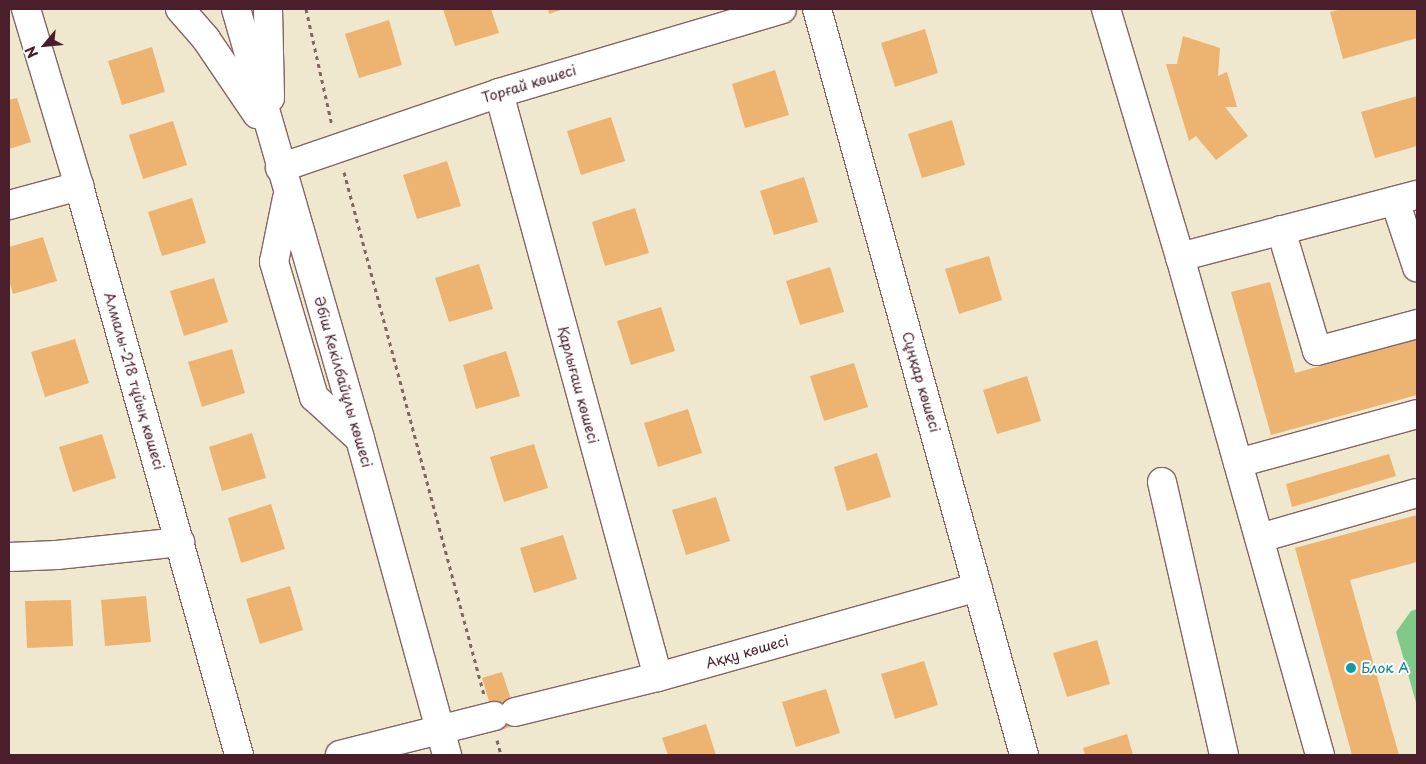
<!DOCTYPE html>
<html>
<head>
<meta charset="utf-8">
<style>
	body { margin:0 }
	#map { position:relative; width:1426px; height:764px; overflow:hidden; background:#efe8ce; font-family:"Playpen Sans",sans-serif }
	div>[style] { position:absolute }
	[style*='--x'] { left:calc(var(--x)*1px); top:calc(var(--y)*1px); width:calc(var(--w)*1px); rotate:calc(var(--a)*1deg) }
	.green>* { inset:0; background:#7fca88 }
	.building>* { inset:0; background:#ecb371 }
	.path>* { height:3px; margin-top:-1.5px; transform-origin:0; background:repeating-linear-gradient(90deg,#846564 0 4px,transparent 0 8px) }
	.roads { filter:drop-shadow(1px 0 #846564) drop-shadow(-1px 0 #846564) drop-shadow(0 1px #846564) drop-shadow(0 -1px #846564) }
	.minor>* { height:28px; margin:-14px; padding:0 14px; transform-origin:14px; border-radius:14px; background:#fff }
	.dots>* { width:14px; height:14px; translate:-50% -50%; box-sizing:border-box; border:2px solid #fff; border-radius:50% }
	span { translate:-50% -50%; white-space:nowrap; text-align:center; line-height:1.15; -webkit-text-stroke:4px #fff; paint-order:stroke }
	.street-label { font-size:14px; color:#4a1f2b }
	.culture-label { font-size:14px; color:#0d838f }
	.left { translate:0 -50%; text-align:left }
	.frame { position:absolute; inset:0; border:10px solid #4a1f2b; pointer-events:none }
	.north { position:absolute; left:20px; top:20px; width:50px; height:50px; -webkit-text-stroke:4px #fff; paint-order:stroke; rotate:242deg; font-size:14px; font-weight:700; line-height:20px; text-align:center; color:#4a1f2b }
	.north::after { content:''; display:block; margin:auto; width:18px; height:22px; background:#4a1f2b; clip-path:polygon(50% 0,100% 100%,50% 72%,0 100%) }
</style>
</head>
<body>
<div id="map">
	<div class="green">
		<i style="clip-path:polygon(1417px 609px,1417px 706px,1396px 632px,1411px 611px)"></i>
	</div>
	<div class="building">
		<i style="clip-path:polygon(443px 9px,491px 9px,499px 33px,455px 46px)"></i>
		<i style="clip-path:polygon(548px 9px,564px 9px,549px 14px)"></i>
		<i style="clip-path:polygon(1342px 9px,1417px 9px,1417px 38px,1343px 59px,1330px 12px)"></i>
		<i style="clip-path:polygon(389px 20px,402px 65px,359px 78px,345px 34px)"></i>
		<i style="clip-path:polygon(925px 29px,938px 73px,895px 87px,881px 43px)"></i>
		<i style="clip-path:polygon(1183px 36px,1220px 48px,1218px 76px,1227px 72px,1237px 107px,1225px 107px,1248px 136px,1216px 160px,1196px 136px,1189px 141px,1166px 64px,1177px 64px)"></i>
		<i style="clip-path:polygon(152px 47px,165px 92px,122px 105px,108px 61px)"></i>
		<i style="clip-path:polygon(775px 70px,789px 115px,745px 128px,732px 84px)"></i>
		<i style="clip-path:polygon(1417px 96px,1417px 146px,1375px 158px,1361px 112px)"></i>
		<i style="clip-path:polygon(17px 98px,31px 142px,9px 149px,9px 100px)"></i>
		<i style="clip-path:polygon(611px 117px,625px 161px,581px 175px,567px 131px)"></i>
		<i style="clip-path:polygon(952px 120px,965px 165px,922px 178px,908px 134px)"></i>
		<i style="clip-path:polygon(173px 121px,187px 165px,143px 179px,129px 135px)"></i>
		<i style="clip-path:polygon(447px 161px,461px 206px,417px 219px,403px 175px)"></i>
		<i style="clip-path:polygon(804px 177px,818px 222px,774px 235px,760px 191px)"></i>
		<i style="clip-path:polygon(192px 198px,206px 243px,162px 256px,148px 212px)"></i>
		<i style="clip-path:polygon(635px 208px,649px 253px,605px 266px,592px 222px)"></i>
		<i style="clip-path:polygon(43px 237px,57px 281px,13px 294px,9px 279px,9px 247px)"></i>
		<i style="clip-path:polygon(989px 256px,1002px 300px,959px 314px,945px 269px)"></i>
		<i style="clip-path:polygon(479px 264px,493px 309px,449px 322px,435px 278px)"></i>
		<i style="clip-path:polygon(830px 267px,844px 312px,800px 325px,786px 281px)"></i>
		<i style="clip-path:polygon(214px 278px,228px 322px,184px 336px,170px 291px)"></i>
		<i style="clip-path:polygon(1270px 282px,1295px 373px,1417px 339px,1417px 395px,1271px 435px,1231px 292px)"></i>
		<i style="clip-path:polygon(661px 307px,675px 351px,631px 365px,617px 321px)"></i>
		<i style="clip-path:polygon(75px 339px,89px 383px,45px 397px,31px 352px)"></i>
		<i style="clip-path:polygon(232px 349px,245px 393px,202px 407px,188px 362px)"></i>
		<i style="clip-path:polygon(506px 351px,520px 396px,476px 409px,463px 365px)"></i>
		<i style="clip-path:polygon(854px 363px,868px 407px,824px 421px,810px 376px)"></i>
		<i style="clip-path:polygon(1027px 376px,1041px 421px,997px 434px,983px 390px)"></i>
		<i style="clip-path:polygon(688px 409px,702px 453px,658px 467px,644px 423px)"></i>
		<i style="clip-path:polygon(252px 433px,266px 478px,222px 491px,209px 447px)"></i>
		<i style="clip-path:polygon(102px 434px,116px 478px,73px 492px,59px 447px)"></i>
		<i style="clip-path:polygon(534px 444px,548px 488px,504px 502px,490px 457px)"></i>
		<i style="clip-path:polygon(877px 453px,891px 497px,847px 511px,834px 467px)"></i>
		<i style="clip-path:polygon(1389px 454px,1396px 476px,1292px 507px,1286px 484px)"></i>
		<i style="clip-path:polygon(716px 497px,730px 541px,686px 555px,672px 510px)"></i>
		<i style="clip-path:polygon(271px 504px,285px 549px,241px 563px,228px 518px)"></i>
		<i style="clip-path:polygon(1417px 515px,1417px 562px,1350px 580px,1399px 755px,1352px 755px,1295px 548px)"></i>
		<i style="clip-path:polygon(563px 535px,577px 579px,534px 593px,520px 548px)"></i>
		<i style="clip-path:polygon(290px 586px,303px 630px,260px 644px,246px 599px)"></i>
		<i style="clip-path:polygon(146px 596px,151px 642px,105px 646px,101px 600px)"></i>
		<i style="clip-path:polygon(71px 600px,73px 646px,27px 648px,25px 601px)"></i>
		<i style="clip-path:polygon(1097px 640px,1110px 684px,1067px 697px,1053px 653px)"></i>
		<i style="clip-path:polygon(924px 661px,938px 705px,895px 719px,881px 674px)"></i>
		<i style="clip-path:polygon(502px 672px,519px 724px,498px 731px,482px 678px)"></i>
		<i style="clip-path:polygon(826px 689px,840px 733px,796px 747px,782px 702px)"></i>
		<i style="clip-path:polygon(706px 724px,716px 755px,668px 755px,662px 738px)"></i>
		<i style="clip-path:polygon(1127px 734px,1133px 755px,1085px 755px,1083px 748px)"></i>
	</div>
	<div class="path">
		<i style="--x:306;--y:9;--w:119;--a:77.4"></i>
		<i style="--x:344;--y:172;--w:541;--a:75.01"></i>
		<i style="--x:497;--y:740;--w:16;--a:75"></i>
	</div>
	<div class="roads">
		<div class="minor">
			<i style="--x:26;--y:9;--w:185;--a:73.3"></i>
			<i style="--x:79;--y:186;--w:591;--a:74.29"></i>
			<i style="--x:180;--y:9;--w:40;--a:49"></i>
			<i style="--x:206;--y:39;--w:91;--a:55.8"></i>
			<i style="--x:236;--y:9;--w:448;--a:73.9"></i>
			<i style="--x:360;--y:439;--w:328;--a:74.6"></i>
			<i style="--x:268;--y:9;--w:89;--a:88.7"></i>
			<i style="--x:817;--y:9;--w:774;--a:74.49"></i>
			<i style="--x:1106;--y:9;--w:259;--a:73.4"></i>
			<i style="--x:499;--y:93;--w:605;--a:74.77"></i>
			<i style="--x:280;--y:168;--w:231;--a:-18.9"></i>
			<i style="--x:499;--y:93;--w:295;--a:-16.5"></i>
			<i style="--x:287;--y:198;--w:65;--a:101.5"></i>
			<i style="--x:274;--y:262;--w:141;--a:73.5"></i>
			<i style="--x:314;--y:397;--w:62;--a:42.4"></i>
			<i style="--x:1395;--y:201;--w:70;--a:71.6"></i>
			<i style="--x:9;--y:205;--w:73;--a:-15.2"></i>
			<i style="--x:1281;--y:230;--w:126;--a:73.4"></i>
			<i style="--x:1317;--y:351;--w:104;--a:-15.1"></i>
			<i style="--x:1238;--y:463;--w:186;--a:-15.3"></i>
			<i style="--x:1162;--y:482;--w:280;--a:77.2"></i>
			<i style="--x:1260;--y:538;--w:163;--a:-16"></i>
			<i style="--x:9;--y:557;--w:48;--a:-2.4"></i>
			<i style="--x:57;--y:555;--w:124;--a:-6"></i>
			<i style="--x:515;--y:712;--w:147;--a:-13.8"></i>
			<i style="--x:658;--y:677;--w:332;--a:-15.7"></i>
			<i style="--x:340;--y:755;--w:159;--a:-14.2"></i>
			<i style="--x:1320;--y:755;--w:517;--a:-105.7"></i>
			<i style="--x:1180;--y:257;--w:245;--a:-14.7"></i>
		</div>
	</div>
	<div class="dots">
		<i style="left:1351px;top:668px;background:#0f9aa8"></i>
	</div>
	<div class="street-label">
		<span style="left:529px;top:84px;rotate:-17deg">Торғай көшесі</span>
		<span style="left:134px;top:381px;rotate:74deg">Алмалы-218 тұйық көшесі</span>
		<span style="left:343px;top:382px;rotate:74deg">Әбіш Кекілбайұлы көшесі</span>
		<span style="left:921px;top:382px;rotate:74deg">Сұңқар көшесі</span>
		<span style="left:578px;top:385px;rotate:75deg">Қарлығаш көшесі</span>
		<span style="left:747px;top:652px;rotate:-16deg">Аққу көшесі</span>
	</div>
	<div class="culture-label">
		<span class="left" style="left:1361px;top:668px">Блок А</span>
	</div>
	<div class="frame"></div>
	<div class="north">N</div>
</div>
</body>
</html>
